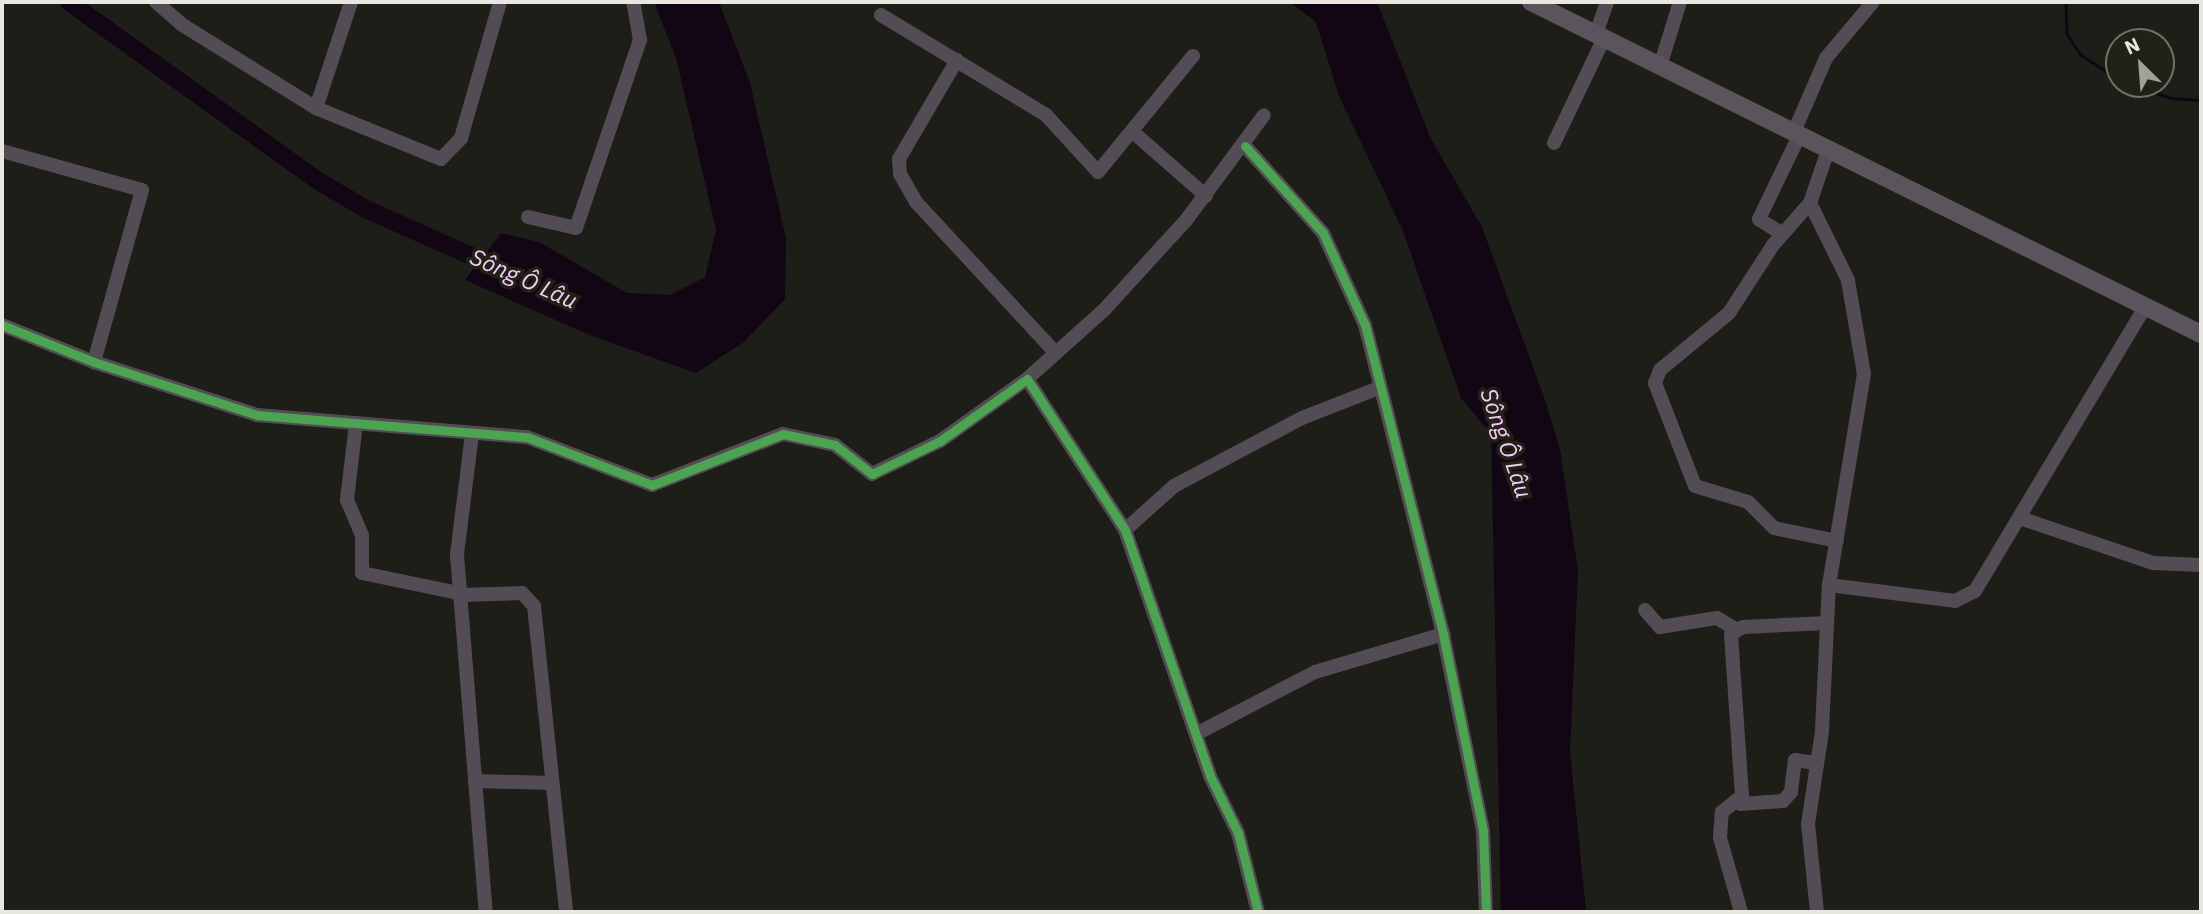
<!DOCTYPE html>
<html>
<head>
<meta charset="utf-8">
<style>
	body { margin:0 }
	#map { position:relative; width:2203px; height:914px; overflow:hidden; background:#1e1e18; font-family:"IBM Plex Sans",sans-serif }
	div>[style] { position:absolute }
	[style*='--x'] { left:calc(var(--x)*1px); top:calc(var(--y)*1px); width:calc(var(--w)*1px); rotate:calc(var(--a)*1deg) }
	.water>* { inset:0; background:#120514 }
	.stream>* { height:2.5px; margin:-1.25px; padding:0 1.25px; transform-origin:1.25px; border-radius:1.25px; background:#120514 }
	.river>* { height:18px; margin:-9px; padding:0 9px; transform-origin:9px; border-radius:9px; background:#120514 }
	.minor>* { height:14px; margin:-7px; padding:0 7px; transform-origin:7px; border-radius:7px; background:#534c54 }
	.major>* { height:18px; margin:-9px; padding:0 9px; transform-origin:9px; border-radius:9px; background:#5c545c }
	.cycleway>* { height:9px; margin:-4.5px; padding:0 4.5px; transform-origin:4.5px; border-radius:4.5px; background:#4ca352 }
	span { translate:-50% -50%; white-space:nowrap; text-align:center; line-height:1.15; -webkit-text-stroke:7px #212115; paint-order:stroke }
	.water-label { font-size:23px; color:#f6cafc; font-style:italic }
	.frame { position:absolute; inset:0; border:4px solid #e8e8e0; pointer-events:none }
	.north { position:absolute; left:2105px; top:28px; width:70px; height:70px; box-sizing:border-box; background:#212115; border:2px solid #717166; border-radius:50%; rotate:335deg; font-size:19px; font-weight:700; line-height:28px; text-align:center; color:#e8e8e0 }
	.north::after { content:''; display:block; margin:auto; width:24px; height:32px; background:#a1a19a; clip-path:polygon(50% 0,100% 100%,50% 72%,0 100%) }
</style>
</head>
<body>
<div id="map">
	<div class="water">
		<i style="clip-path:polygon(654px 2px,719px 2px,750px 83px,786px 238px,785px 299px,744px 342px,696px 373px,592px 336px,465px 280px,501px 233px,539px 242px,627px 293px,670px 295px,705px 277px,716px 230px,676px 58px)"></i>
		<i style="clip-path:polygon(1290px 2px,1377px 2px,1431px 139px,1482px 227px,1545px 400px,1560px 449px,1578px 571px,1570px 751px,1586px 912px,1501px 912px,1491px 434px,1461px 398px,1403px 231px,1339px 96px,1316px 22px)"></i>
	</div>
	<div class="stream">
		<i style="--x:2066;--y:2;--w:32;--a:88"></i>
		<i style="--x:2067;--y:34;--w:25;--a:56"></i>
		<i style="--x:2081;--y:55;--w:45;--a:32.3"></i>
		<i style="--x:2131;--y:84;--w:42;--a:19.3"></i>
		<i style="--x:2171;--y:98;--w:30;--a:4"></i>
	</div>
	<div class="river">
		<i style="--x:69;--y:2;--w:303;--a:35.7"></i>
		<i style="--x:315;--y:179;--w:59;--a:30.5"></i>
		<i style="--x:366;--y:209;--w:147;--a:24.1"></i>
	</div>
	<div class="minor">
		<i style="--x:156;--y:2;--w:33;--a:41"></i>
		<i style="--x:181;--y:24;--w:159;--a:31.9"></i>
		<i style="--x:316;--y:108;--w:135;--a:22.2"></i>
		<i style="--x:441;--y:159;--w:29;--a:-46"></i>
		<i style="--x:461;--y:138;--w:141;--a:-74"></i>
		<i style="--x:881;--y:15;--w:193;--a:31.2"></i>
		<i style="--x:1046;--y:115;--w:77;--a:47.6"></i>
		<i style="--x:1098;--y:172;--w:150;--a:-50.7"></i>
		<i style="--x:1596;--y:34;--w:34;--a:-71"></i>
		<i style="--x:957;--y:60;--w:115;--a:120.4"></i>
		<i style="--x:899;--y:159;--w:15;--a:86"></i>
		<i style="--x:900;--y:174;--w:32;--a:60"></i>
		<i style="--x:916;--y:202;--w:206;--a:47.2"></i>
		<i style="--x:1661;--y:63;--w:64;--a:-72.7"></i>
		<i style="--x:316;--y:108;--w:112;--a:-71.7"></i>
		<i style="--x:1133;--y:132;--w:97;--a:41.2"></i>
		<i style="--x:1793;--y:134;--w:83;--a:-66.5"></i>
		<i style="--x:1826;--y:58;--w:73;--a:-50"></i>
		<i style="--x:1554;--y:143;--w:116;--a:-64.5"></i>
		<i style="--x:1245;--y:146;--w:117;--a:48.1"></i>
		<i style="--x:1323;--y:233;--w:101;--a:65.5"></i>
		<i style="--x:1365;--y:325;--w:319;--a:75.8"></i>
		<i style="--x:1443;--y:634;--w:201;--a:78.5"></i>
		<i style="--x:1483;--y:831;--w:81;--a:87.9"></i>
		<i style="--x:2;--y:151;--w:145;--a:15.6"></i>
		<i style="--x:142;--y:190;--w:179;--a:105.6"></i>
		<i style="--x:1810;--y:203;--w:56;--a:131.4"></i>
		<i style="--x:1773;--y:245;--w:81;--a:122.9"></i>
		<i style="--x:1729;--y:313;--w:89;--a:140.4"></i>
		<i style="--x:1660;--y:370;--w:14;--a:111"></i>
		<i style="--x:1655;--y:383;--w:110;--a:68.8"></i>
		<i style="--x:1695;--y:486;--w:55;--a:16.8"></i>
		<i style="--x:1748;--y:502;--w:37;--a:45"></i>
		<i style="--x:1774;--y:528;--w:64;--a:11.7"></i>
		<i style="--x:528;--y:217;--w:49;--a:12.9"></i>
		<i style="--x:576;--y:228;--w:199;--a:-71.2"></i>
		<i style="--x:640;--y:40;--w:39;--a:-100"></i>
		<i style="--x:1781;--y:233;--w:26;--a:-148"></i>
		<i style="--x:1759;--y:219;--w:92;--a:-64.3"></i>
		<i style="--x:2;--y:325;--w:99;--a:21.9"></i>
		<i style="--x:94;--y:362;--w:171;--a:18"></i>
		<i style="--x:257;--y:415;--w:271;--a:4.7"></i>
		<i style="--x:527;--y:437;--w:134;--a:21"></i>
		<i style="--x:652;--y:485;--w:141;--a:-21.3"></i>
		<i style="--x:783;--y:434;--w:53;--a:11.9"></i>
		<i style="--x:835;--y:445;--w:47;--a:38.1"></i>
		<i style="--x:872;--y:474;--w:76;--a:-25.9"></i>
		<i style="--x:940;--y:441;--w:107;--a:-35.5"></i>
		<i style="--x:1027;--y:379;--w:180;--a:57"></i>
		<i style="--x:1125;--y:530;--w:260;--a:70.9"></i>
		<i style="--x:1210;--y:776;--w:64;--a:63.8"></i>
		<i style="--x:1238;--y:833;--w:81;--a:75.8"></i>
		<i style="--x:1027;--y:379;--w:103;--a:-41.9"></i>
		<i style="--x:1104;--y:310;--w:123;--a:-47.6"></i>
		<i style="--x:1187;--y:219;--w:129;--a:-53.5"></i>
		<i style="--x:356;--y:424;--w:77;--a:96.8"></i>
		<i style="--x:347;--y:500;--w:38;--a:67"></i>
		<i style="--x:362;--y:535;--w:38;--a:90"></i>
		<i style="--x:362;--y:573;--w:99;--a:11.7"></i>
		<i style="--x:472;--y:434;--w:122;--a:97.1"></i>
		<i style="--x:457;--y:555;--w:358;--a:85.4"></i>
		<i style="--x:2020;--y:518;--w:140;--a:18.7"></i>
		<i style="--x:2153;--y:563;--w:48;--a:2.4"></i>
		<i style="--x:1125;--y:530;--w:66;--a:-41.9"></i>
		<i style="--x:1174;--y:486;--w:145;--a:-28"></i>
		<i style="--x:1302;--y:418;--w:83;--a:-21.3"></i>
		<i style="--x:1829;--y:585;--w:127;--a:7.2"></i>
		<i style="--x:1955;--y:601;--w:22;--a:-27"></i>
		<i style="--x:1975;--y:591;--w:331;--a:-59.1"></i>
		<i style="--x:459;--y:595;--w:63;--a:-1.8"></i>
		<i style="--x:522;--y:593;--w:18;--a:47"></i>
		<i style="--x:534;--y:606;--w:308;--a:84"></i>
		<i style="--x:1645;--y:610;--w:23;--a:49"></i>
		<i style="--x:1660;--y:627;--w:58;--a:-9"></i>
		<i style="--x:1717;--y:618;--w:21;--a:31"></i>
		<i style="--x:1196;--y:734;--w:134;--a:-27.5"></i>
		<i style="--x:1315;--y:672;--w:134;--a:-16.5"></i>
		<i style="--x:475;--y:781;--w:76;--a:1.5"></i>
		<i style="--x:1740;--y:804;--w:43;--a:-4"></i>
		<i style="--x:1783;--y:801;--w:12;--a:-48"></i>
		<i style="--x:1791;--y:792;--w:32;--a:-83"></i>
		<i style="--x:1795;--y:760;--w:22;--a:8"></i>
		<i style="--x:1741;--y:912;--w:77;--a:-105.8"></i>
		<i style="--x:1720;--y:838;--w:26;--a:-86"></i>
		<i style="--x:1722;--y:812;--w:26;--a:-39"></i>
		<i style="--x:1742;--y:796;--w:162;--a:-93.9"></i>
		<i style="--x:1731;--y:634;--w:14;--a:-30"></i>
		<i style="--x:1743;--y:627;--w:84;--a:-2.7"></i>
		<i style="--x:1817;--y:912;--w:88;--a:-95.8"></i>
		<i style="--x:1808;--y:824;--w:94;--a:-81.4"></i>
		<i style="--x:1822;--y:731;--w:146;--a:-87.3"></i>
		<i style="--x:1829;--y:585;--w:214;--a:-80.6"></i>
		<i style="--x:1864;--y:374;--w:95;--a:-99.7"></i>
		<i style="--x:1848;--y:280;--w:86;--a:-116.3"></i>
		<i style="--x:1810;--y:203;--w:56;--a:-71.2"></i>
	</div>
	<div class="major">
		<i style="--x:1531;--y:2;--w:748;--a:26.36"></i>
	</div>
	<div class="cycleway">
		<i style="--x:1245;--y:146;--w:117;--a:48.1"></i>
		<i style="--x:1323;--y:233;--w:101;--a:65.5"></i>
		<i style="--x:1365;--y:325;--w:319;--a:75.8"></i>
		<i style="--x:1443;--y:634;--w:201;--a:78.5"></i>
		<i style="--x:1483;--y:831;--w:81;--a:87.9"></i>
		<i style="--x:2;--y:325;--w:99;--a:21.9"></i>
		<i style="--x:94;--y:362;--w:171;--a:18"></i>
		<i style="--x:257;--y:415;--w:271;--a:4.7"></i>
		<i style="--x:527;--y:437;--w:134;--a:21"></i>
		<i style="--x:652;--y:485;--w:141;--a:-21.3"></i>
		<i style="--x:783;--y:434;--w:53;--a:11.9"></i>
		<i style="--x:835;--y:445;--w:47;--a:38.1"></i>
		<i style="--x:872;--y:474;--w:76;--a:-25.9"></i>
		<i style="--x:940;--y:441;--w:107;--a:-35.5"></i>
		<i style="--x:1027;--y:379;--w:180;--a:57"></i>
		<i style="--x:1125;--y:530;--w:260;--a:70.9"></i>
		<i style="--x:1210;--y:776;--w:64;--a:63.8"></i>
		<i style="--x:1238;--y:833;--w:81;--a:75.8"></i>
	</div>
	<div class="water-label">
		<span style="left:524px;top:278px;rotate:24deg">Sông Ô Lâu</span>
		<span style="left:1507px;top:443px;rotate:71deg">Sông Ô Lâu</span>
	</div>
	<div class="frame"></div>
	<div class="north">N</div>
</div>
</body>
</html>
